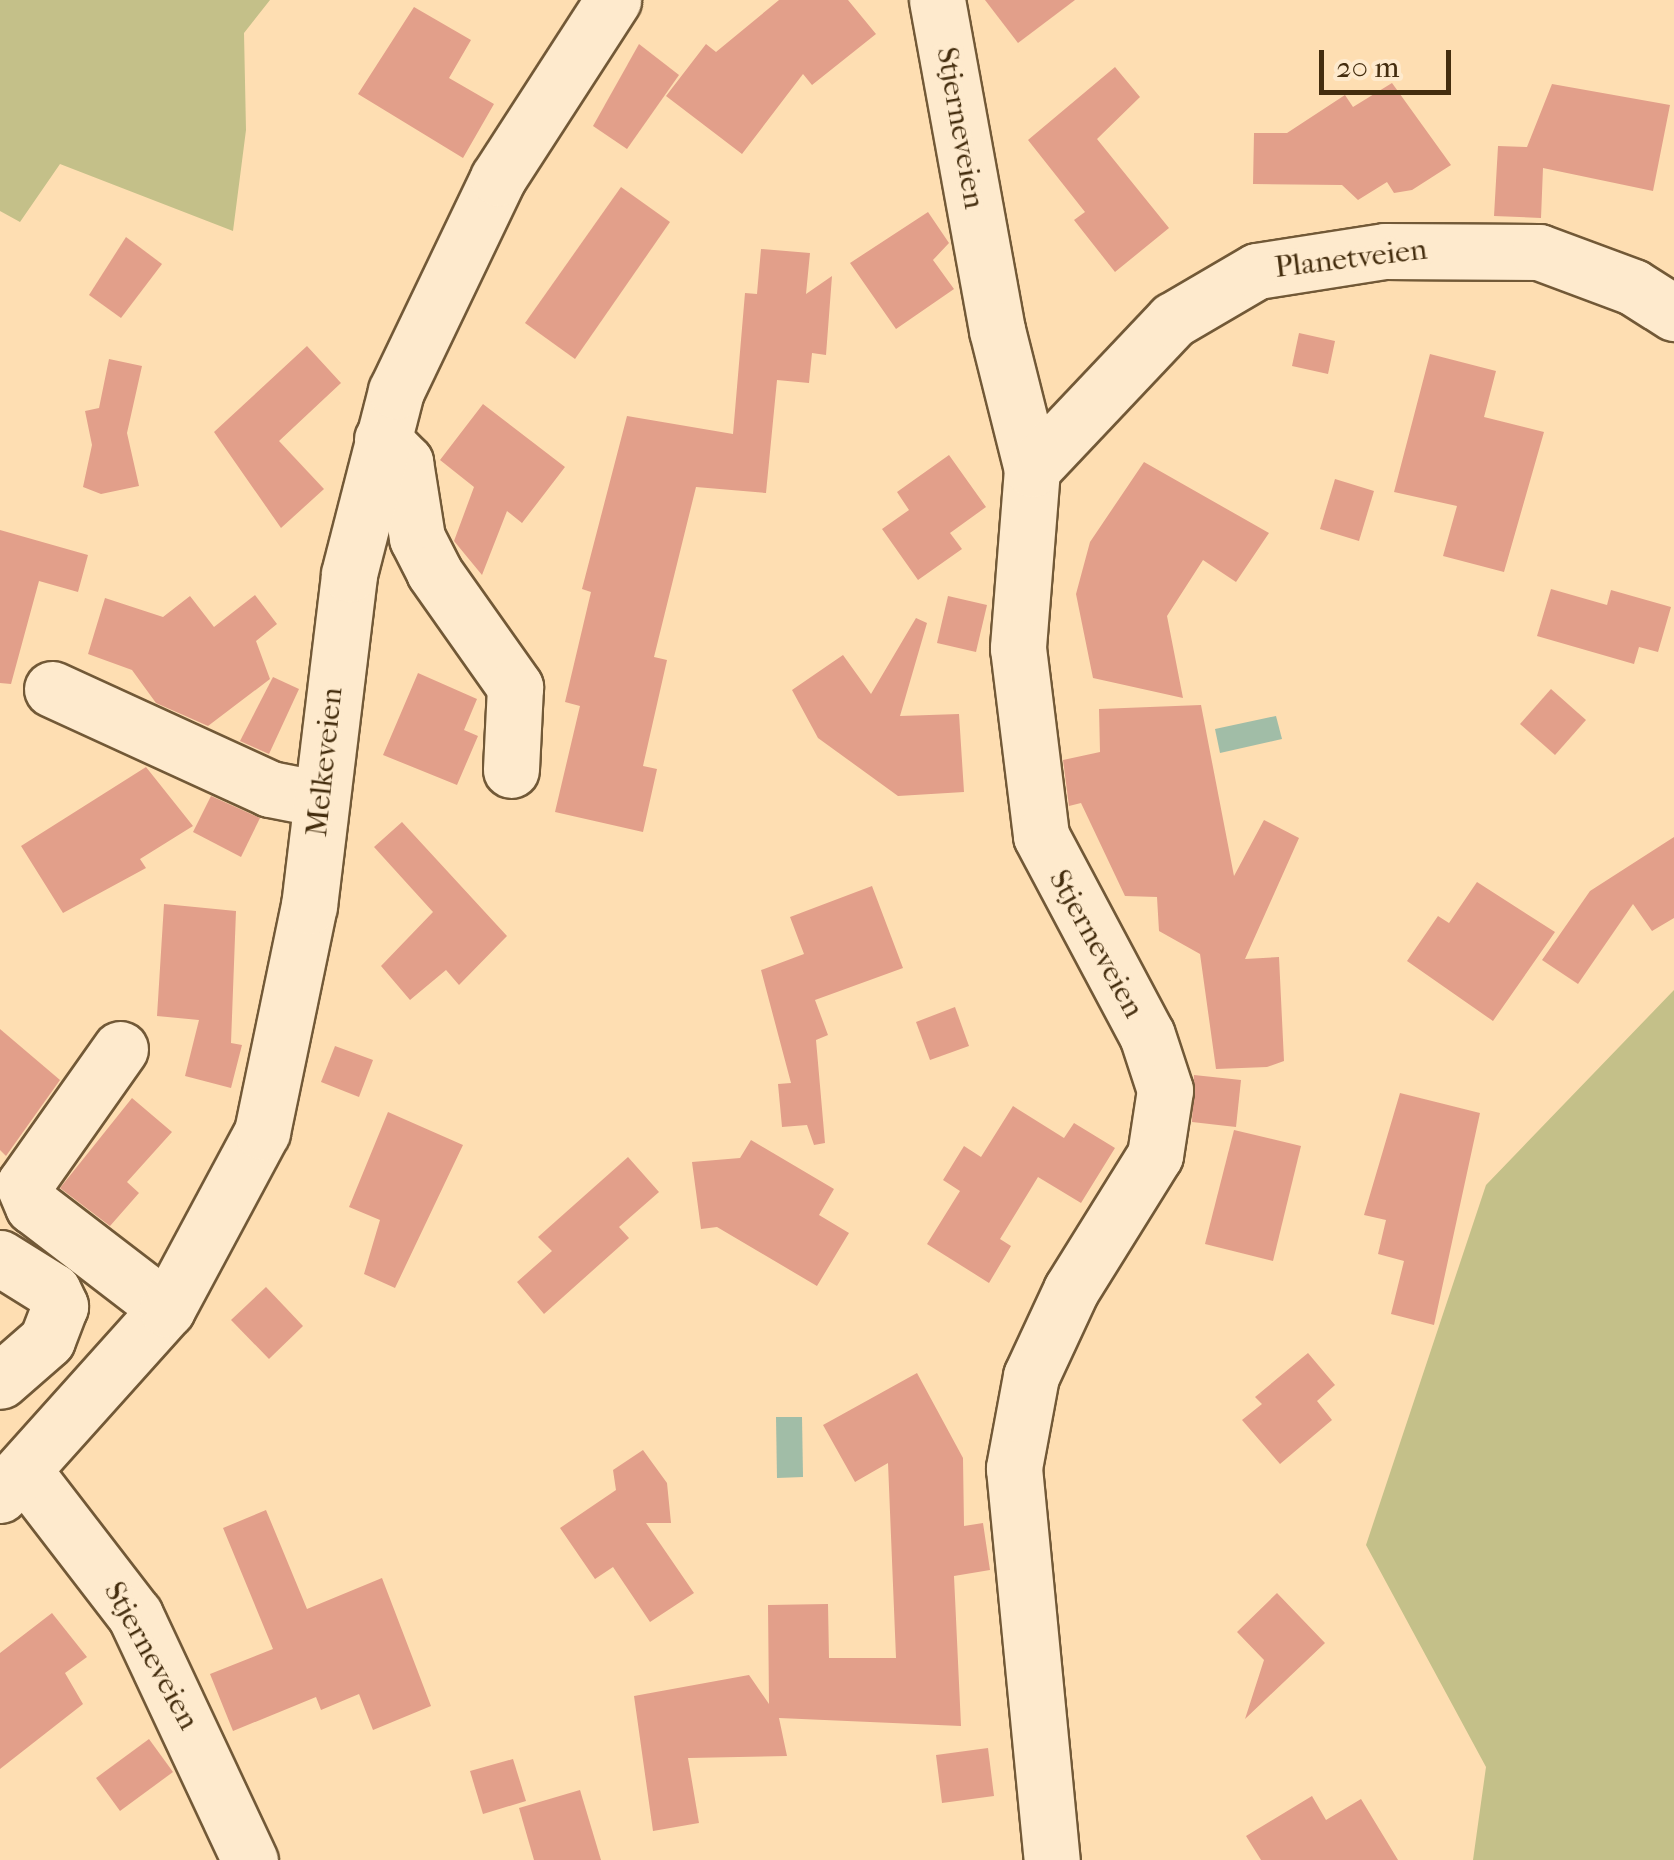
<!DOCTYPE html>
<html>
<head>
<meta charset="utf-8">
<style>
	body { margin:0 }
	#map { position:relative; width:1674px; height:1860px; overflow:hidden; background:#fedeb2; font-family:"IM FELL French Canon",serif }
	div>[style] { position:absolute }
	[style*='--x'] { left:calc(var(--x)*1px); top:calc(var(--y)*1px); width:calc(var(--w)*1px); rotate:calc(var(--a)*1deg) }
	.green>* { inset:0; background:#c4c089 }
	.water>* { inset:0; background:#a1bda7 }
	.building>* { inset:0; background:#e29f8a }
	.roads { filter:drop-shadow(2px 0 #725937) drop-shadow(-2px 0 #725937) drop-shadow(0 2px #725937) drop-shadow(0 -2px #725937) }
	.minor>* { height:55px; margin:-27.5px; padding:0 27.5px; transform-origin:27.5px; border-radius:27.5px; background:#feeacd }
	span { translate:-50% -50%; white-space:nowrap; text-align:center; line-height:1.15; -webkit-text-stroke:10px #feeacd; paint-order:stroke }
	.street-label { font-size:30px; color:#442d0e }
	.scale { position:absolute; left:1319px; top:50px; width:132px; height:45px; box-sizing:border-box; border:5px solid #442d0e; border-top:0; padding-left:12px; font-size:30px; line-height:35px; white-space:nowrap; color:#442d0e; -webkit-text-stroke:8px #feeacd; paint-order:stroke }
</style>
</head>
<body>
<div id="map">
	<div class="green">
		<i style="clip-path:polygon(0 0,270px 0,244px 33px,246px 130px,233px 231px,60px 164px,20px 222px,0 211px)"></i>
		<i style="clip-path:polygon(1674px 990px,1674px 1860px,1473px 1860px,1486px 1767px,1366px 1545px,1486px 1185px)"></i>
	</div>
	<div class="water">
		<i style="clip-path:polygon(1276px 716px,1282px 739px,1220px 753px,1215px 729px)"></i>
		<i style="clip-path:polygon(776px 1417px,802px 1417px,803px 1477px,777px 1478px)"></i>
	</div>
	<div class="building">
		<i style="clip-path:polygon(779px 0,848px 0,876px 34px,812px 85px,803px 74px,742px 154px,666px 96px,706px 44px,716px 52px)"></i>
		<i style="clip-path:polygon(985px 0,1075px 0,1018px 43px)"></i>
		<i style="clip-path:polygon(414px 7px,471px 40px,449px 78px,494px 104px,463px 158px,358px 94px)"></i>
		<i style="clip-path:polygon(639px 44px,679px 75px,627px 149px,593px 126px)"></i>
		<i style="clip-path:polygon(1115px 67px,1140px 97px,1097px 139px,1169px 228px,1115px 272px,1074px 220px,1085px 212px,1028px 140px)"></i>
		<i style="clip-path:polygon(1392px 83px,1451px 165px,1412px 190px,1394px 193px,1387px 182px,1358px 200px,1342px 185px,1253px 184px,1254px 133px,1287px 133px,1345px 95px,1353px 107px)"></i>
		<i style="clip-path:polygon(1552px 84px,1670px 105px,1653px 191px,1543px 168px,1541px 218px,1494px 216px,1498px 146px,1527px 147px)"></i>
		<i style="clip-path:polygon(621px 187px,670px 222px,575px 359px,525px 323px)"></i>
		<i style="clip-path:polygon(928px 212px,949px 243px,933px 260px,954px 289px,896px 329px,850px 263px)"></i>
		<i style="clip-path:polygon(126px 237px,162px 264px,121px 318px,89px 295px)"></i>
		<i style="clip-path:polygon(761px 249px,810px 253px,806px 294px,832px 276px,826px 355px,812px 353px,809px 383px,777px 380px,766px 493px,696px 487px,654px 657px,667px 660px,643px 766px,657px 769px,643px 832px,555px 812px,580px 706px,565px 702px,591px 592px,582px 589px,627px 416px,733px 434px,745px 293px,757px 294px)"></i>
		<i style="clip-path:polygon(1299px 333px,1335px 341px,1328px 374px,1292px 366px)"></i>
		<i style="clip-path:polygon(307px 346px,341px 383px,279px 441px,324px 489px,281px 528px,214px 432px)"></i>
		<i style="clip-path:polygon(1430px 354px,1496px 371px,1484px 417px,1544px 432px,1504px 572px,1443px 556px,1457px 506px,1394px 492px)"></i>
		<i style="clip-path:polygon(109px 359px,142px 366px,127px 433px,139px 486px,101px 494px,83px 487px,92px 445px,85px 411px,99px 408px)"></i>
		<i style="clip-path:polygon(483px 404px,565px 467px,522px 523px,507px 511px,482px 575px,454px 541px,474px 487px,440px 460px)"></i>
		<i style="clip-path:polygon(949px 455px,986px 507px,950px 533px,962px 549px,918px 580px,882px 529px,909px 510px,897px 492px)"></i>
		<i style="clip-path:polygon(1144px 462px,1269px 533px,1236px 582px,1203px 560px,1167px 616px,1183px 698px,1093px 678px,1076px 594px,1090px 542px)"></i>
		<i style="clip-path:polygon(1335px 479px,1374px 491px,1359px 541px,1320px 529px)"></i>
		<i style="clip-path:polygon(0 530px,88px 555px,78px 592px,39px 581px,11px 684px,0 683px)"></i>
		<i style="clip-path:polygon(1551px 589px,1607px 605px,1611px 590px,1671px 607px,1658px 652px,1639px 647px,1634px 664px,1537px 636px)"></i>
		<i style="clip-path:polygon(255px 595px,277px 624px,256px 641px,270px 679px,208px 726px,156px 703px,132px 670px,88px 654px,105px 598px,163px 617px,190px 596px,214px 627px)"></i>
		<i style="clip-path:polygon(948px 596px,987px 605px,976px 652px,937px 643px)"></i>
		<i style="clip-path:polygon(916px 618px,927px 623px,900px 716px,959px 714px,964px 792px,898px 796px,818px 738px,792px 690px,843px 655px,871px 694px)"></i>
		<i style="clip-path:polygon(418px 673px,477px 699px,464px 730px,478px 736px,457px 785px,383px 755px)"></i>
		<i style="clip-path:polygon(273px 677px,299px 689px,269px 754px,240px 741px)"></i>
		<i style="clip-path:polygon(1551px 689px,1586px 720px,1555px 755px,1520px 724px)"></i>
		<i style="clip-path:polygon(1201px 705px,1234px 876px,1264px 820px,1299px 838px,1245px 959px,1279px 957px,1284px 1061px,1267px 1067px,1216px 1069px,1200px 954px,1159px 931px,1157px 897px,1125px 896px,1081px 803px,1069px 806px,1063px 760px,1100px 752px,1099px 709px)"></i>
		<i style="clip-path:polygon(146px 767px,193px 826px,140px 859px,146px 868px,63px 913px,21px 846px)"></i>
		<i style="clip-path:polygon(211px 796px,260px 818px,241px 857px,193px 832px)"></i>
		<i style="clip-path:polygon(402px 822px,507px 936px,459px 985px,446px 970px,410px 1000px,381px 966px,433px 912px,374px 847px)"></i>
		<i style="clip-path:polygon(1674px 837px,1674px 918px,1652px 931px,1633px 904px,1578px 984px,1542px 960px,1590px 891px)"></i>
		<i style="clip-path:polygon(1477px 882px,1555px 932px,1493px 1021px,1407px 961px,1438px 916px,1449px 923px)"></i>
		<i style="clip-path:polygon(872px 886px,903px 968px,815px 1000px,828px 1035px,816px 1040px,825px 1143px,814px 1145px,807px 1125px,782px 1127px,778px 1084px,791px 1083px,761px 970px,804px 954px,790px 917px)"></i>
		<i style="clip-path:polygon(164px 904px,236px 911px,231px 1043px,242px 1045px,231px 1088px,185px 1076px,199px 1020px,157px 1016px)"></i>
		<i style="clip-path:polygon(955px 1007px,969px 1046px,930px 1060px,916px 1022px)"></i>
		<i style="clip-path:polygon(0 1029px,60px 1080px,6px 1156px,0 1150px)"></i>
		<i style="clip-path:polygon(335px 1046px,373px 1060px,359px 1097px,321px 1082px)"></i>
		<i style="clip-path:polygon(1194px 1075px,1241px 1080px,1236px 1127px,1192px 1122px)"></i>
		<i style="clip-path:polygon(1400px 1093px,1480px 1113px,1434px 1325px,1391px 1314px,1404px 1261px,1378px 1254px,1386px 1220px,1364px 1215px)"></i>
		<i style="clip-path:polygon(132px 1098px,172px 1132px,127px 1182px,139px 1193px,110px 1226px,60px 1188px)"></i>
		<i style="clip-path:polygon(1013px 1106px,1064px 1138px,1074px 1123px,1115px 1148px,1081px 1203px,1038px 1177px,1000px 1239px,1011px 1246px,989px 1283px,927px 1244px,960px 1191px,943px 1180px,964px 1146px,981px 1157px)"></i>
		<i style="clip-path:polygon(388px 1112px,463px 1145px,395px 1288px,364px 1274px,380px 1220px,349px 1207px)"></i>
		<i style="clip-path:polygon(1234px 1130px,1301px 1146px,1273px 1261px,1205px 1244px)"></i>
		<i style="clip-path:polygon(751px 1140px,834px 1189px,819px 1215px,849px 1233px,817px 1286px,717px 1227px,701px 1229px,692px 1162px,740px 1158px)"></i>
		<i style="clip-path:polygon(628px 1157px,659px 1192px,619px 1227px,629px 1238px,544px 1314px,517px 1282px,552px 1251px,538px 1237px)"></i>
		<i style="clip-path:polygon(266px 1287px,303px 1326px,269px 1359px,231px 1320px)"></i>
		<i style="clip-path:polygon(1308px 1353px,1335px 1385px,1317px 1401px,1332px 1420px,1280px 1464px,1242px 1420px,1262px 1404px,1255px 1397px)"></i>
		<i style="clip-path:polygon(917px 1373px,963px 1458px,964px 1526px,983px 1523px,990px 1570px,954px 1576px,961px 1726px,779px 1718px,787px 1756px,688px 1758px,699px 1823px,653px 1831px,634px 1696px,749px 1675px,769px 1704px,768px 1605px,828px 1604px,829px 1658px,896px 1658px,888px 1463px,855px 1482px,823px 1425px)"></i>
		<i style="clip-path:polygon(643px 1450px,667px 1483px,671px 1523px,646px 1523px,694px 1593px,650px 1622px,613px 1567px,595px 1579px,560px 1528px,616px 1490px,613px 1470px)"></i>
		<i style="clip-path:polygon(266px 1510px,307px 1609px,382px 1578px,431px 1706px,373px 1730px,359px 1694px,321px 1710px,316px 1697px,233px 1731px,210px 1674px,273px 1649px,223px 1528px)"></i>
		<i style="clip-path:polygon(1277px 1593px,1325px 1643px,1245px 1719px,1264px 1660px,1237px 1632px)"></i>
		<i style="clip-path:polygon(52px 1613px,87px 1657px,65px 1673px,83px 1704px,0 1769px,0 1653px)"></i>
		<i style="clip-path:polygon(149px 1739px,173px 1772px,120px 1811px,96px 1778px)"></i>
		<i style="clip-path:polygon(988px 1748px,994px 1796px,942px 1803px,936px 1755px)"></i>
		<i style="clip-path:polygon(513px 1759px,526px 1801px,483px 1814px,470px 1771px)"></i>
		<i style="clip-path:polygon(580px 1790px,601px 1860px,534px 1860px,519px 1808px)"></i>
		<i style="clip-path:polygon(1312px 1796px,1326px 1820px,1361px 1799px,1398px 1860px,1261px 1860px,1246px 1836px)"></i>
	</div>
	<div class="roads">
		<div class="minor">
			<i style="--x:937;--y:0;--w:335;--a:79.7"></i>
			<i style="--x:997;--y:330;--w:143;--a:75.9"></i>
			<i style="--x:1032;--y:469;--w:180;--a:94.5"></i>
			<i style="--x:1018;--y:648;--w:189;--a:83"></i>
			<i style="--x:1041;--y:836;--w:225;--a:62"></i>
			<i style="--x:1147;--y:1035;--w:58;--a:71.9"></i>
			<i style="--x:1165;--y:1090;--w:66;--a:98.7"></i>
			<i style="--x:1155;--y:1155;--w:159;--a:121.9"></i>
			<i style="--x:1071;--y:1290;--w:95;--a:114.9"></i>
			<i style="--x:1031;--y:1376;--w:94;--a:100.5"></i>
			<i style="--x:1014;--y:1468;--w:394;--a:84.5"></i>
			<i style="--x:382;--y:439;--w:33;--a:45"></i>
			<i style="--x:405;--y:462;--w:77;--a:81"></i>
			<i style="--x:417;--y:538;--w:38;--a:63"></i>
			<i style="--x:434;--y:572;--w:141;--a:54.8"></i>
			<i style="--x:515;--y:687;--w:83;--a:92.8"></i>
			<i style="--x:1032;--y:469;--w:205;--a:-46.6"></i>
			<i style="--x:1173;--y:320;--w:97;--a:-30.3"></i>
			<i style="--x:1257;--y:271;--w:130;--a:-8.9"></i>
			<i style="--x:1385;--y:251;--w:154;--a:0.4"></i>
			<i style="--x:1539;--y:252;--w:100;--a:20.4"></i>
			<i style="--x:1633;--y:287;--w:49;--a:32.4"></i>
			<i style="--x:52;--y:689;--w:240;--a:24.6"></i>
			<i style="--x:270;--y:789;--w:52;--a:11.1"></i>
			<i style="--x:120;--y:1049;--w:166;--a:125.2"></i>
			<i style="--x:24;--y:1185;--w:23;--a:67"></i>
			<i style="--x:33;--y:1206;--w:169;--a:37.5"></i>
			<i style="--x:0;--y:1258;--w:62;--a:31.9"></i>
			<i style="--x:53;--y:1291;--w:17;--a:65"></i>
			<i style="--x:60;--y:1306;--w:36;--a:111"></i>
			<i style="--x:47;--y:1340;--w:62;--a:138.9"></i>
			<i style="--x:24;--y:1471;--w:182;--a:52.4"></i>
			<i style="--x:135;--y:1615;--w:271;--a:64.9"></i>
			<i style="--x:0;--y:1495;--w:250;--a:-48.1"></i>
			<i style="--x:167;--y:1309;--w:201;--a:-61.8"></i>
			<i style="--x:262;--y:1132;--w:231;--a:-78.3"></i>
			<i style="--x:309;--y:906;--w:334;--a:-83.1"></i>
			<i style="--x:349;--y:574;--w:189;--a:-75.6"></i>
			<i style="--x:396;--y:391;--w:236;--a:-64.4"></i>
			<i style="--x:498;--y:178;--w:212;--a:-57.1"></i>
		</div>
	</div>
	<div class="street-label">
		<span style="left:960px;top:128px;rotate:80deg">Stjerneveien</span>
		<span style="left:1351px;top:259px;rotate:-7deg">Planetveien</span>
		<span style="left:325px;top:762px;rotate:-84deg">Melkeveien</span>
		<span style="left:1096px;top:944px;rotate:61deg">Stjerneveien</span>
		<span style="left:151px;top:1656px;rotate:61deg">Stjerneveien</span>
	</div>
	<div class="scale">20 m</div>
</div>
</body>
</html>
